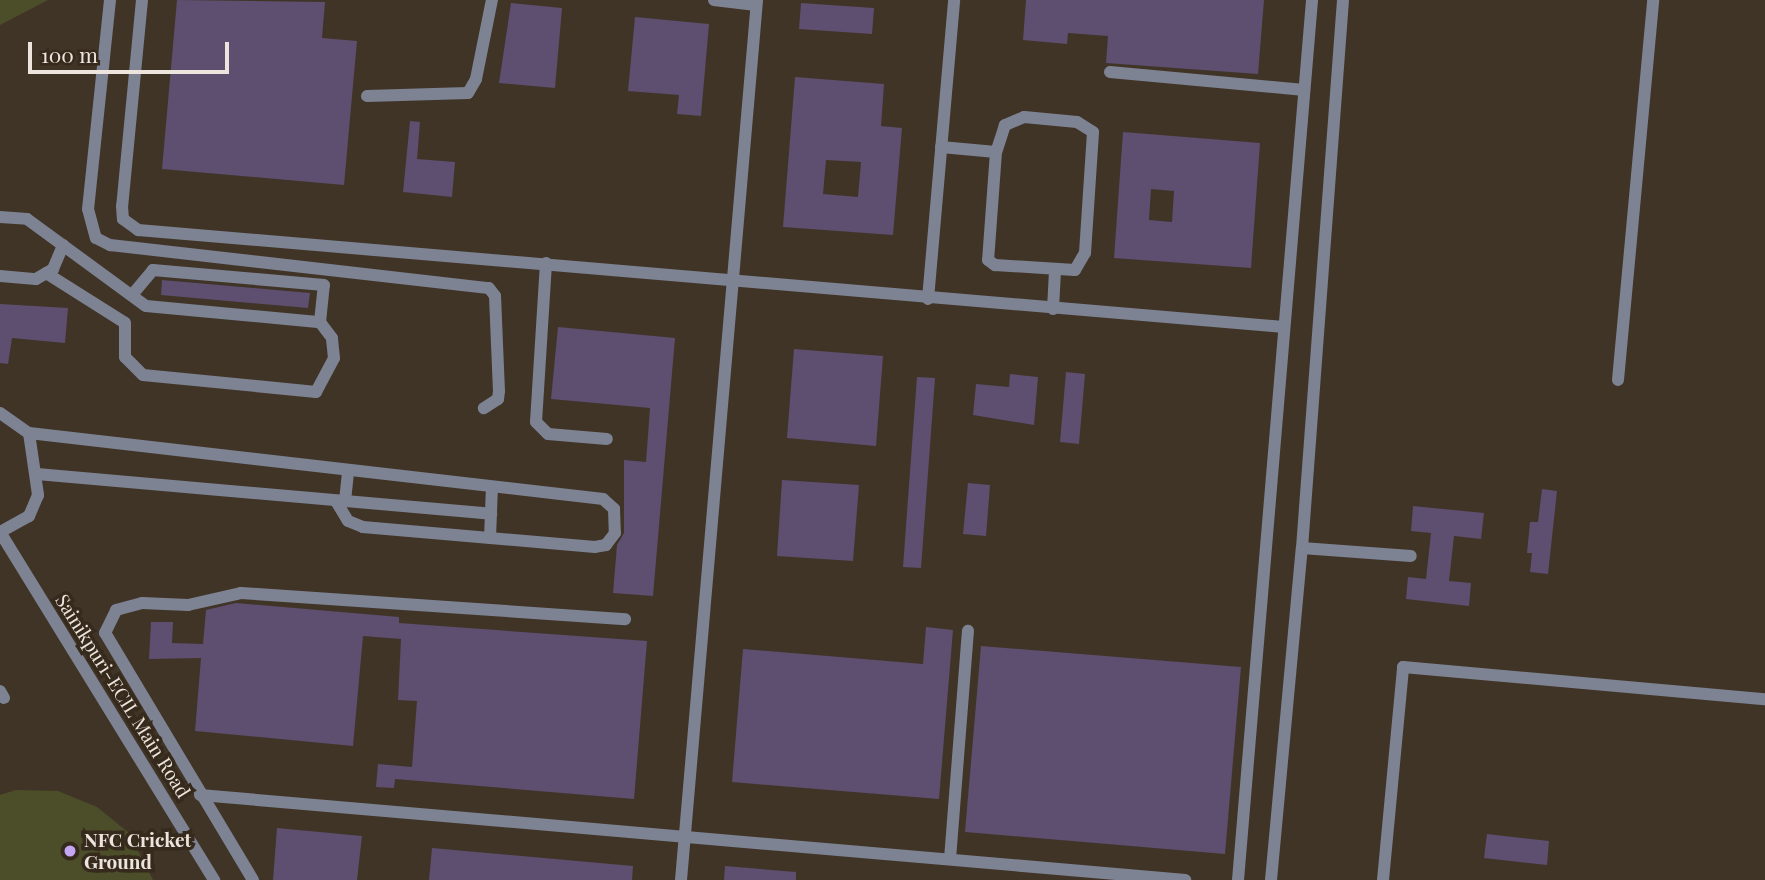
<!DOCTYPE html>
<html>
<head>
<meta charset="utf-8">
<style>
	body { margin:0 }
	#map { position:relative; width:1765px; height:880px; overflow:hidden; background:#403427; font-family:"Playfair Display",serif }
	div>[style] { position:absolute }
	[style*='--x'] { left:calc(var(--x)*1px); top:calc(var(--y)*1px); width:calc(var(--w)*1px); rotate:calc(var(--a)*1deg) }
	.green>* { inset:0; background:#4c4e2a }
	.building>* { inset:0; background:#5e4e6f }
	.minor>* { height:12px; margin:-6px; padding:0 6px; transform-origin:6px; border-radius:6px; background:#7d8393 }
	.dots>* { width:19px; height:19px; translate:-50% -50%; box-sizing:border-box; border:4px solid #362a1d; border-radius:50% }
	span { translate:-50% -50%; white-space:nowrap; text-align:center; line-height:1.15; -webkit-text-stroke:7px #362a1d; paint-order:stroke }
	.street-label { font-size:19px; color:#ede5dd }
	.poi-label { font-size:19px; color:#ede5dd; font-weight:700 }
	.left { translate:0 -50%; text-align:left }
	.scale { position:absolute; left:28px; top:42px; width:201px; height:32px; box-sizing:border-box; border:4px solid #ede5dd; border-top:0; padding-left:9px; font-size:21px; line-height:24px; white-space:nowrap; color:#ede5dd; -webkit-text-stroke:5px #362a1d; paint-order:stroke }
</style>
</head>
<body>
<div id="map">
	<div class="green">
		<i style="clip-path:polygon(0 0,48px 0,0 25px)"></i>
		<i style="clip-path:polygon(16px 790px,58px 791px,97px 807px,129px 833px,153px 880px,0 880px,0 795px)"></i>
	</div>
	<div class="building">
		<i style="clip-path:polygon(177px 0,325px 2px,322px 38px,357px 41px,344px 185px,162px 169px)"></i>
		<i style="clip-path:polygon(1026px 0,1264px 0,1258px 74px,1106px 63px,1108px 36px,1068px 33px,1067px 44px,1023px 40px)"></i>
		<i style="clip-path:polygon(511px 3px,562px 8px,555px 88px,499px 83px)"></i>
		<i style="clip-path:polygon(801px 3px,874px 8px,872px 34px,799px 29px)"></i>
		<i style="clip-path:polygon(635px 17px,709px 24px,701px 116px,677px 114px,679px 95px,628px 91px)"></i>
		<i style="clip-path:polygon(evenodd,795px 77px,884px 84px,881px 126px,902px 128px,893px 235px,783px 227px,795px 77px,826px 160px,861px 162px,858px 197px,823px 194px,826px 160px)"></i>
		<i style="clip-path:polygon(410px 121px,420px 122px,417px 159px,455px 162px,452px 197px,403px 192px)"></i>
		<i style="clip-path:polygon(evenodd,1123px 132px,1260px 143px,1251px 268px,1114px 258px,1123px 132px,1151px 189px,1174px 191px,1172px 222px,1149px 220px,1151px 189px)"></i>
		<i style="clip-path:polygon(162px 280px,310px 293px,308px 308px,161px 295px)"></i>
		<i style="clip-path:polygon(0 304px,68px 308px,65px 343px,12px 338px,8px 364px,0 363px)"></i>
		<i style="clip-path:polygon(558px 327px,675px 338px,653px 596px,613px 593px,617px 545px,624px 533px,624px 460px,646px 462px,650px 408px,551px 399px)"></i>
		<i style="clip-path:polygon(794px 349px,883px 356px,876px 446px,787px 438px)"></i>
		<i style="clip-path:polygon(1066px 372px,1085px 374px,1079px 444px,1060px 442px)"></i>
		<i style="clip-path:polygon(1010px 374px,1038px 377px,1034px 425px,973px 415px,976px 384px,1009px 387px)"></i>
		<i style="clip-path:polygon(917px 377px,935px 378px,921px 568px,903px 567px)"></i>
		<i style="clip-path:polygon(782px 480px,859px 485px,853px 561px,777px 556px)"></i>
		<i style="clip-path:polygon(968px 483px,990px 485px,986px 536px,963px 534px)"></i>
		<i style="clip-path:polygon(1542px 489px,1557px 491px,1548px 574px,1530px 572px,1532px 553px,1527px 553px,1530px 522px,1538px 522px)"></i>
		<i style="clip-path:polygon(1413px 506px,1484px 513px,1481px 539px,1454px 536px,1449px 581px,1471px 583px,1469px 606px,1406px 599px,1408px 577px,1426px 579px,1431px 533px,1411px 531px)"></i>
		<i style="clip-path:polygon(236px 603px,399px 617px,399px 623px,647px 641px,634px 799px,395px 779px,394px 788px,376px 787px,378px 764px,412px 767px,417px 701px,398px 700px,401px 639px,363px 636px,353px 746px,195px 731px,201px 658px,149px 659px,151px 622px,173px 622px,172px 643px,203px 644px,206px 610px)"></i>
		<i style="clip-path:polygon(926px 627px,953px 630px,939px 799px,732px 782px,743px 649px,923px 664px)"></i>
		<i style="clip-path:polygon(981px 646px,1241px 667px,1225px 854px,965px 832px)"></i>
		<i style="clip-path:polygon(277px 828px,362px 836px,357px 880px,273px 880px)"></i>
		<i style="clip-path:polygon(1487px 834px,1549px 841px,1547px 865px,1484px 858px)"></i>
		<i style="clip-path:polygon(432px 848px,633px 866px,632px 880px,429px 880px)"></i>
		<i style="clip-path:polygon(725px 866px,796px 872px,796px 880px,724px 880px)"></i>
	</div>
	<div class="minor">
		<i style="--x:110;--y:0;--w:210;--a:96"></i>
		<i style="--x:88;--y:209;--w:30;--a:75"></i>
		<i style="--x:96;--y:238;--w:16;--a:27"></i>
		<i style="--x:110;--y:245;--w:381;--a:6.5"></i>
		<i style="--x:489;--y:288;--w:10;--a:53"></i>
		<i style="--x:495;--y:296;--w:95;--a:87.6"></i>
		<i style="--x:499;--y:391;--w:8;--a:97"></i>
		<i style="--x:498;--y:399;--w:17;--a:147"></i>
		<i style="--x:142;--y:0;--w:207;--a:95.5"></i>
		<i style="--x:122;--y:206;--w:13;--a:86"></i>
		<i style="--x:123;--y:219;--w:19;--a:36"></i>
		<i style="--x:138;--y:230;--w:1149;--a:4.84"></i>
		<i style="--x:714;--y:0;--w:42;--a:6.8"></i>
		<i style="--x:1110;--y:72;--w:195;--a:5.3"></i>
		<i style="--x:367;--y:96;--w:101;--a:-1.7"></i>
		<i style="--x:468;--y:93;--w:16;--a:-60"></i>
		<i style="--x:476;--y:79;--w:81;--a:-78.6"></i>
		<i style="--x:941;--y:147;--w:55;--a:5.2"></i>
		<i style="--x:996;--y:152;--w:108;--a:94.2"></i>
		<i style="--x:988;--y:260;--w:9;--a:36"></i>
		<i style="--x:995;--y:265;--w:80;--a:3.6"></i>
		<i style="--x:1075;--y:270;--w:20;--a:-60"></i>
		<i style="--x:1085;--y:253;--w:121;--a:-86.2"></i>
		<i style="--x:1093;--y:132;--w:19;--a:-148"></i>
		<i style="--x:1077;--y:122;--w:53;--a:-174.6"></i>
		<i style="--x:1024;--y:117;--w:21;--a:157"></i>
		<i style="--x:1005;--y:125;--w:28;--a:108"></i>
		<i style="--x:0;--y:217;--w:27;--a:4"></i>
		<i style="--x:27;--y:219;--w:147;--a:36.2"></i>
		<i style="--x:146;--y:306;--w:175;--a:5.3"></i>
		<i style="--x:546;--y:263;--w:159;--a:93.6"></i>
		<i style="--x:536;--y:422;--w:17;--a:45"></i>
		<i style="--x:548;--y:434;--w:59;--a:4.8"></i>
		<i style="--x:46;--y:273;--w:93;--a:32.3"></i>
		<i style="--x:125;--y:323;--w:34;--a:90"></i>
		<i style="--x:125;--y:357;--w:25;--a:45"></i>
		<i style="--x:143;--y:375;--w:174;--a:5.6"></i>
		<i style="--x:316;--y:392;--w:38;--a:-62"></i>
		<i style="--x:334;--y:358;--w:20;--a:-96"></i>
		<i style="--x:332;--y:338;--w:20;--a:-127"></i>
		<i style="--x:320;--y:322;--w:37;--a:-84"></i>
		<i style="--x:324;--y:285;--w:172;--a:-175"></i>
		<i style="--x:153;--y:270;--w:31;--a:130"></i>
		<i style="--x:0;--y:276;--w:36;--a:5"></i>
		<i style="--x:36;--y:279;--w:20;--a:-30"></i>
		<i style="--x:53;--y:269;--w:26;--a:-67"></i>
		<i style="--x:928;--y:299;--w:300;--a:-85"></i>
		<i style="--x:1053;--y:309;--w:38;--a:-87"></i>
		<i style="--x:1618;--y:380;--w:382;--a:-84.7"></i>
		<i style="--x:0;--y:413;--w:35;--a:35"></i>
		<i style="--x:29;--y:433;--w:63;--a:81.7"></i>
		<i style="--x:38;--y:495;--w:23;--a:113"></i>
		<i style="--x:29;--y:516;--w:33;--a:151"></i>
		<i style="--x:29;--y:433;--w:578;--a:6.56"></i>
		<i style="--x:603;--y:499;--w:15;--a:42"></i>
		<i style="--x:614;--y:509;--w:24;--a:88"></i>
		<i style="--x:615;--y:533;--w:15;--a:127"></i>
		<i style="--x:606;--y:545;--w:11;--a:170"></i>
		<i style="--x:595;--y:547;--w:233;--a:-175.1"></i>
		<i style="--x:363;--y:527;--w:16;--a:-158"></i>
		<i style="--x:348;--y:521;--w:23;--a:-121"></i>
		<i style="--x:37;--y:474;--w:456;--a:5"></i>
		<i style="--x:345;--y:501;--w:31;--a:-84"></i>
		<i style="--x:0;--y:532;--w:409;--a:58.4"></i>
		<i style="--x:490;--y:538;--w:51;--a:-87.8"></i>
		<i style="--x:1302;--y:548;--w:109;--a:4.2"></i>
		<i style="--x:0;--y:691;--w:8;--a:60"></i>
		<i style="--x:200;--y:795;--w:989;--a:4.93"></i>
		<i style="--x:950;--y:859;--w:229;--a:-85.5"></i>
		<i style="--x:253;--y:880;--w:288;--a:-120.9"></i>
		<i style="--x:105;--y:633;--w:25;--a:-64"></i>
		<i style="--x:116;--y:610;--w:27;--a:-15"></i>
		<i style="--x:142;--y:603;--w:46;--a:2.5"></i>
		<i style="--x:188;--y:605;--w:54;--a:-12.8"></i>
		<i style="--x:241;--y:593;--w:385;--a:3.9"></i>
		<i style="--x:681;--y:880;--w:883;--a:-85.06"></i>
		<i style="--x:1238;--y:880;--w:883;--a:-85.19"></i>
		<i style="--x:1271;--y:880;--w:333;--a:-84.7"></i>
		<i style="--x:1302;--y:548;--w:550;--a:-85.72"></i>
		<i style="--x:1383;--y:880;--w:214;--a:-84.6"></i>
		<i style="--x:1403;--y:667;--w:363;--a:5.1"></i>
	</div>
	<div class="dots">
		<i style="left:70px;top:851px;background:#c3a7f2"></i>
	</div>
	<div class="street-label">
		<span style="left:123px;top:696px;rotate:58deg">Sainikpuri-ECIL Main Road</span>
	</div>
	<div class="poi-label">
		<span class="left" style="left:84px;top:851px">NFC Cricket<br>Ground</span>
	</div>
	<div class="scale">100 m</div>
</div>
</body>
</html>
